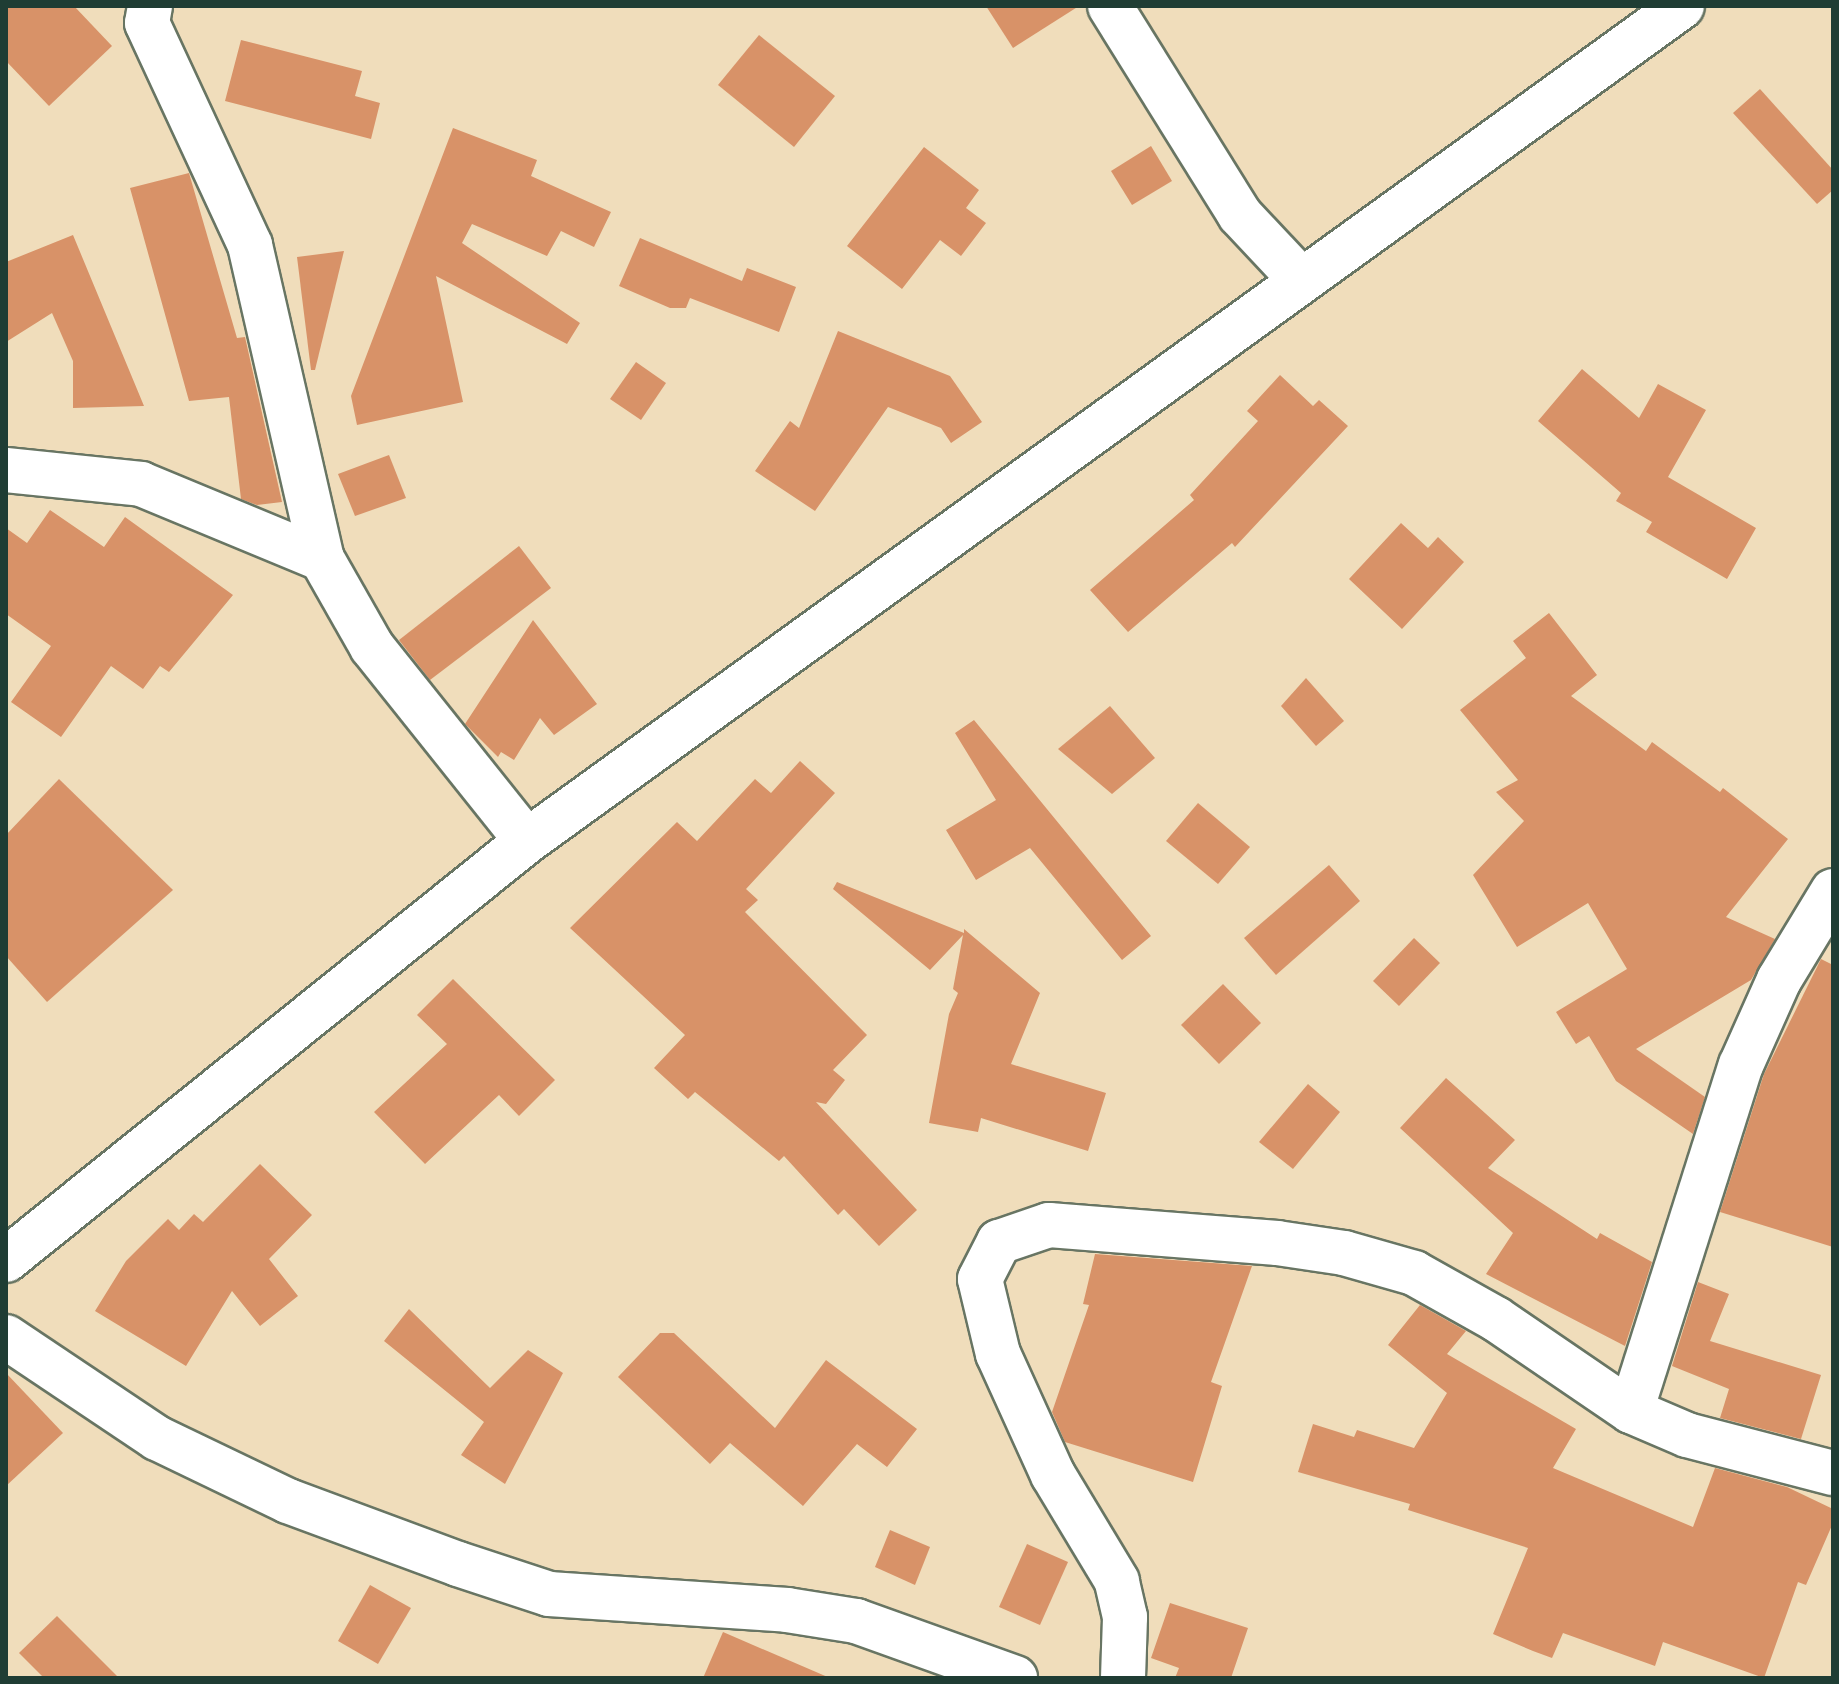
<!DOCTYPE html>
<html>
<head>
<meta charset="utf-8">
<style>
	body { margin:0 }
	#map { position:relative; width:1839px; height:1684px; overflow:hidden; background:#f0ddbb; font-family:Sriracha,sans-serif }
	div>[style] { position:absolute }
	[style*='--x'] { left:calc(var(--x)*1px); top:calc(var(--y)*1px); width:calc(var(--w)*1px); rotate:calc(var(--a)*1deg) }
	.building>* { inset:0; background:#d89268 }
	.roads { filter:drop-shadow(2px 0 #687563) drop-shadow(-2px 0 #687563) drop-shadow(0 2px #687563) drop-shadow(0 -2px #687563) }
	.street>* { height:44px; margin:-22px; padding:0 22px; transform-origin:22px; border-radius:22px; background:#fff }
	span { translate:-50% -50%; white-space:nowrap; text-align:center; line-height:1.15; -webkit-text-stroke:6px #fcf5e5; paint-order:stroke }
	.frame { position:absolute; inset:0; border:8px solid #1f3d34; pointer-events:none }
</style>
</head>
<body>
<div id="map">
	<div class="building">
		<i style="clip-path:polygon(6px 6px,74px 6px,112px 46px,49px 106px,6px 61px)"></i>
		<i style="clip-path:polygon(986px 6px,1079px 6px,1013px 48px)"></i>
		<i style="clip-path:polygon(759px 35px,835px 96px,794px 147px,718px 85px)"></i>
		<i style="clip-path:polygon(241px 40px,362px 71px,355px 96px,380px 103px,371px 139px,225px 101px)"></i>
		<i style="clip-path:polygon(1760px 89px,1833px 170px,1833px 190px,1817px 204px,1733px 113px)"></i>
		<i style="clip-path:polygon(453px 128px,537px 160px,531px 176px,611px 212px,594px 247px,561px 231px,547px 256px,472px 224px,462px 243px,580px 323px,567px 344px,436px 276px,463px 402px,357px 425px,351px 396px)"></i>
		<i style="clip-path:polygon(1151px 146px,1172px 181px,1132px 205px,1111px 171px)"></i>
		<i style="clip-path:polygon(924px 147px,979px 190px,966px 208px,986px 223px,961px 256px,940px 240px,902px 289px,847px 246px)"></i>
		<i style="clip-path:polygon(189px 173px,237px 338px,245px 337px,282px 502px,257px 505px,241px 499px,229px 397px,189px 401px,130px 188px)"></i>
		<i style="clip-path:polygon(73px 235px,144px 406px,73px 408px,73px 361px,52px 313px,6px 342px,6px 262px)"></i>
		<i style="clip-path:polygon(640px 238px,742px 281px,747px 268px,796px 287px,779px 332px,690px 298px,686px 308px,670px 308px,619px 286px)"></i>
		<i style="clip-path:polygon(344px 251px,315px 370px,311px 370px,297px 257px)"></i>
		<i style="clip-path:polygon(838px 331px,950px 376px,982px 422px,951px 443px,941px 428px,888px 407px,815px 511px,755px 471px,790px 421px,799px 428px)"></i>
		<i style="clip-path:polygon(636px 362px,666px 383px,641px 420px,610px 399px)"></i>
		<i style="clip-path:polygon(1582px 369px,1639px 418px,1658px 384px,1706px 410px,1668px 477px,1756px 528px,1727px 579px,1646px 532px,1652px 522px,1616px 501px,1621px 493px,1538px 421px)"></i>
		<i style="clip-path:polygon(1280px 375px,1313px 406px,1319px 400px,1348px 426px,1235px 547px,1232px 543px,1128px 632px,1090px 590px,1194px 500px,1190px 495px,1258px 421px,1247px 411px)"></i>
		<i style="clip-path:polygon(389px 455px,406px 498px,355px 516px,338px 474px)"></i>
		<i style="clip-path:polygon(50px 510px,104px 547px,125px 517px,233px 595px,169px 672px,160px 666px,143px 689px,111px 666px,61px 737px,11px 702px,51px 646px,6px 614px,6px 528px,27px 543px)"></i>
		<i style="clip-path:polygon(1401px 523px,1428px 548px,1438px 537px,1464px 562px,1402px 629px,1349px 579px)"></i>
		<i style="clip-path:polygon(519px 546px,551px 588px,430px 680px,399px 640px)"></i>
		<i style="clip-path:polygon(1549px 613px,1597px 675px,1571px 696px,1646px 751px,1652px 742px,1720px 792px,1723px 788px,1788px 839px,1726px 917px,1775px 939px,1751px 980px,1636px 1049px,1705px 1097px,1693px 1134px,1616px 1081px,1589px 1036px,1576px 1044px,1556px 1012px,1627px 969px,1588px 903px,1517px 947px,1473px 875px,1524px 821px,1496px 792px,1518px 780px,1460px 710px,1526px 658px,1513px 641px)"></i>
		<i style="clip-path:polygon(533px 620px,597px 704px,554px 735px,540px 718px,514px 760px,501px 752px,498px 757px,465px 724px)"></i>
		<i style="clip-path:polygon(1306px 678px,1344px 721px,1316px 746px,1281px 706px)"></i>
		<i style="clip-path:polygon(1110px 706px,1155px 758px,1112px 794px,1058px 749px)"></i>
		<i style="clip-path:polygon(974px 720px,1151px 936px,1122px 960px,1030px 848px,976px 880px,946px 830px,996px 800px,955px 733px)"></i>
		<i style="clip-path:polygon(800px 761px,835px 793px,746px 889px,758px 900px,745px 912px,867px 1035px,833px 1070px,845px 1080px,826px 1104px,816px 1102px,917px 1210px,879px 1246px,844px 1209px,838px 1215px,784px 1156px,779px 1161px,695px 1092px,688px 1099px,654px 1068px,685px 1035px,570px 928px,677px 822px,697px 841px,755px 779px,771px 793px)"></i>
		<i style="clip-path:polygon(59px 779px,173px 890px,47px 1002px,6px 956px,6px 835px)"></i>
		<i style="clip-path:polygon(1198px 803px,1250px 847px,1218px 884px,1166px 841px)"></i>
		<i style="clip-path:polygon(1329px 865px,1360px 901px,1276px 975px,1244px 938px)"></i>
		<i style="clip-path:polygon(837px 882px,964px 933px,964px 929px,1040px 993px,1011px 1064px,1106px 1093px,1088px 1151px,981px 1118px,978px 1132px,929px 1123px,949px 1014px,958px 993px,953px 989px,963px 935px,930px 970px,833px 889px)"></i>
		<i style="clip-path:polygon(1414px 938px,1440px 963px,1399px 1006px,1373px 981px)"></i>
		<i style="clip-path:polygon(1821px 959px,1833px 965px,1833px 1247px,1720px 1212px,1764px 1074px)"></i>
		<i style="clip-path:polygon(453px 979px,555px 1080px,519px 1116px,499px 1095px,425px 1164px,374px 1112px,447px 1044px,417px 1015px)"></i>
		<i style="clip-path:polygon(1223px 984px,1261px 1023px,1219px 1064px,1181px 1025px)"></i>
		<i style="clip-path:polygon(1446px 1078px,1515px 1140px,1488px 1168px,1597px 1239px,1600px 1233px,1652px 1262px,1625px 1346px,1486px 1274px,1513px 1233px,1400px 1128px)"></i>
		<i style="clip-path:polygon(1308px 1084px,1340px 1112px,1293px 1169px,1259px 1142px)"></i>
		<i style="clip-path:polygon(260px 1164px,312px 1215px,269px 1259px,298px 1296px,260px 1326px,232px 1291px,186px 1366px,95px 1311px,126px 1261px,168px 1219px,179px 1230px,194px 1214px,203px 1222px)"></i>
		<i style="clip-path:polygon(1095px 1254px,1252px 1266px,1211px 1382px,1222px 1386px,1193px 1482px,1065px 1442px,1052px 1412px,1089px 1305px,1083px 1304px)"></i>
		<i style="clip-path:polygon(1698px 1282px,1729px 1294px,1710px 1341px,1821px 1375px,1801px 1439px,1720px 1418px,1729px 1389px,1672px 1366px)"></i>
		<i style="clip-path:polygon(1420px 1305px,1466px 1331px,1447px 1354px,1576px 1429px,1553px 1468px,1693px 1527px,1715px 1468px,1787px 1487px,1833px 1509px,1833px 1523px,1806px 1585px,1798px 1582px,1764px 1678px,1663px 1642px,1655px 1666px,1563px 1633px,1552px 1658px,1533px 1651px,1493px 1634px,1528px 1548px,1408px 1510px,1410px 1504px,1298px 1472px,1313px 1424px,1354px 1437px,1357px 1430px,1414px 1448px,1447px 1393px,1388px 1345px)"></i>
		<i style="clip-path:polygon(409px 1309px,490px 1388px,528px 1350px,563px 1373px,505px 1484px,461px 1455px,484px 1422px,384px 1341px)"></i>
		<i style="clip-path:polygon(660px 1333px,674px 1333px,775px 1428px,826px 1360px,917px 1429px,887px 1467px,857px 1444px,803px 1506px,730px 1443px,710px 1464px,618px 1377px)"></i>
		<i style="clip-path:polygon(6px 1373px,63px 1433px,6px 1486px)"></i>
		<i style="clip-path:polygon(890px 1530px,930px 1547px,915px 1585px,875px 1567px)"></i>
		<i style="clip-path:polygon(1027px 1544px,1068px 1562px,1040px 1625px,999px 1607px)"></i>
		<i style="clip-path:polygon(370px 1585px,411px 1608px,378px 1664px,338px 1641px)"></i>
		<i style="clip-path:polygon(1170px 1603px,1248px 1628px,1231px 1678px,1175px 1678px,1179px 1668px,1151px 1658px)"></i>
		<i style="clip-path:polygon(57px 1616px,119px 1678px,44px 1678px,19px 1653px)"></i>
		<i style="clip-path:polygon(723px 1632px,830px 1678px,703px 1678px)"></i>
	</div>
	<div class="roads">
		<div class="street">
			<i style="--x:150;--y:6;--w:17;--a:100"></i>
			<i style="--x:147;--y:23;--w:245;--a:65.1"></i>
			<i style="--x:250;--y:245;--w:322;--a:77.1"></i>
			<i style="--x:322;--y:559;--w:101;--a:60.4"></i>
			<i style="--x:372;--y:647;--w:248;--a:51.4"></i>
			<i style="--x:1110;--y:6;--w:246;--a:58.1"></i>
			<i style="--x:1240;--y:215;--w:89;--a:46.8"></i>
			<i style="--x:6;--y:470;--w:136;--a:5.9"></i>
			<i style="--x:141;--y:484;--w:196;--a:22.5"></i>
			<i style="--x:6;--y:1260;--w:669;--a:-38.81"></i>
			<i style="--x:527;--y:841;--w:1425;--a:-35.86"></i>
			<i style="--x:6;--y:1337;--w:182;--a:33.8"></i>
			<i style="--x:157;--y:1438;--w:145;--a:25.7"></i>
			<i style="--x:288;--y:1501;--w:181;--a:20.3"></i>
			<i style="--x:458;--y:1564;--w:96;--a:18.2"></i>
			<i style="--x:549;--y:1594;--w:239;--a:3.8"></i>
			<i style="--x:787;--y:1610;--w:70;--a:9.1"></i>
			<i style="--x:856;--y:1621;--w:169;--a:19.7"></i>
			<i style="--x:1631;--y:1411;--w:363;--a:-72.4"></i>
			<i style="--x:1741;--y:1065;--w:93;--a:-65.9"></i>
			<i style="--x:1779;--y:980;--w:104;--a:-58.8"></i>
			<i style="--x:1123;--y:1678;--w:61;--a:-88.1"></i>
			<i style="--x:1125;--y:1617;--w:37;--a:-103"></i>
			<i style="--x:1117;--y:1581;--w:124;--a:-121.1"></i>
			<i style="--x:1053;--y:1475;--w:133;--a:-114.4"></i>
			<i style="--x:998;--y:1354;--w:77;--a:-103.5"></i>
			<i style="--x:980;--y:1279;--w:42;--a:-62.8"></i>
			<i style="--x:999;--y:1242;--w:53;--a:-18.8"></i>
			<i style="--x:1049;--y:1225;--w:229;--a:4.5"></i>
			<i style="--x:1277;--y:1243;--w:68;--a:8.5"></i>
			<i style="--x:1344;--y:1253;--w:73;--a:15.9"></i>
			<i style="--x:1414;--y:1273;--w:94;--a:29.3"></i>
			<i style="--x:1496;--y:1319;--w:163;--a:34.3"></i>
			<i style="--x:1631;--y:1411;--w:61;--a:23.2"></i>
			<i style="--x:1687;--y:1435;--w:151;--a:14.6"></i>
		</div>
	</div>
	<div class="frame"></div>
</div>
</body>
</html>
